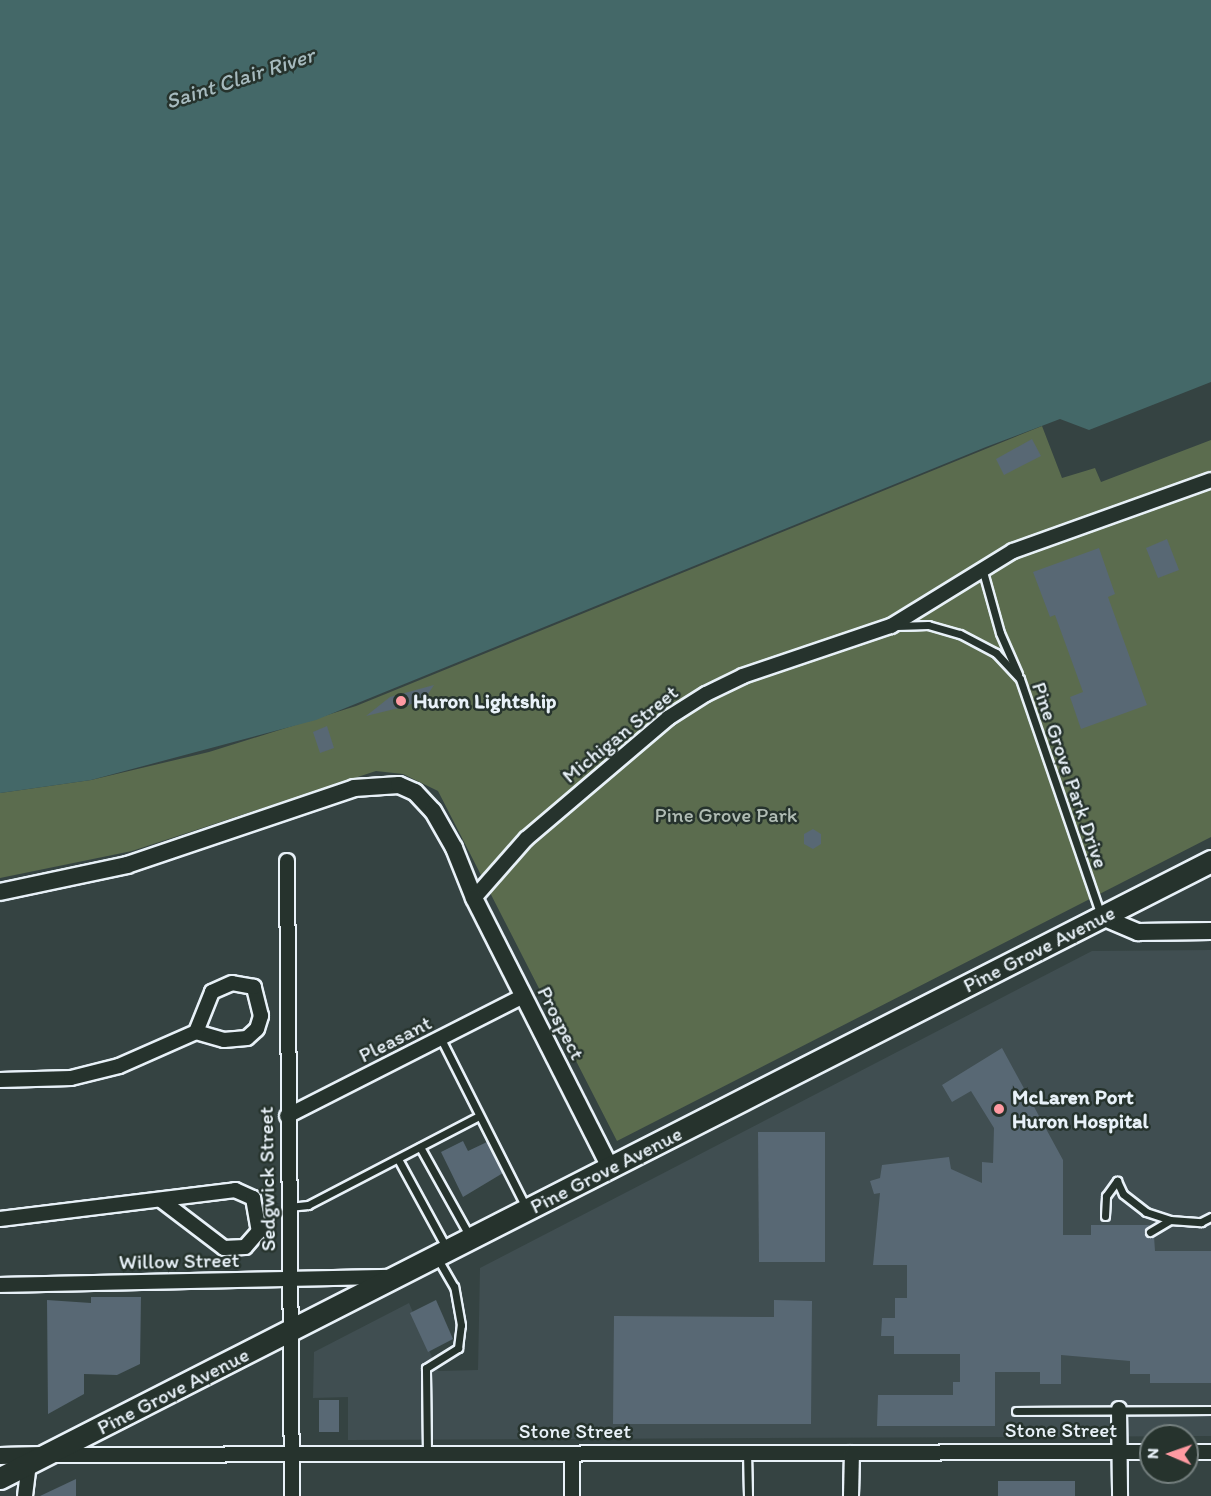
<!DOCTYPE html>
<html>
<head>
<meta charset="utf-8">
<style>
	body { margin:0 }
	#map { position:relative; width:1211px; height:1496px; overflow:hidden; background:#354342; font-family:Itim,sans-serif }
	div>[style] { position:absolute }
	[style*='--x'] { left:calc(var(--x)*1px); top:calc(var(--y)*1px); width:calc(var(--w)*1px); rotate:calc(var(--a)*1deg) }
	.built>* { inset:0; background:#404e51 }
	.green>* { inset:0; background:#5b6c4e }
	.water>* { inset:0; background:#446868 }
	.building>* { inset:0; background:#586874 }
	.roads { filter:drop-shadow(2px 0 #e8f1f8) drop-shadow(-2px 0 #e8f1f8) drop-shadow(0 2px #e8f1f8) drop-shadow(0 -2px #e8f1f8) }
	.service>* { height:7px; margin:-3.5px; padding:0 3.5px; transform-origin:3.5px; border-radius:3.5px; background:#26332d }
	.minor>* { height:14px; margin:-7px; padding:0 7px; transform-origin:7px; border-radius:7px; background:#26332d }
	.tertiary>* { height:16px; margin:-8px; padding:0 8px; transform-origin:8px; border-radius:8px; background:#26332d }
	.primary>* { height:21px; margin:-10.5px; padding:0 10.5px; transform-origin:10.5px; border-radius:10.5px; background:#26332d }
	.dots>* { width:16px; height:16px; translate:-50% -50%; box-sizing:border-box; border:3px solid #26332d; border-radius:50% }
	span { translate:-50% -50%; white-space:nowrap; text-align:center; line-height:1.15; -webkit-text-stroke:5px #26332d; paint-order:stroke }
	.poi-label { font-size:21px; color:#e8f1f8; font-weight:700 }
	.left { translate:0 -50%; text-align:left }
	.street-label { font-size:21px; color:#e8f1f8 }
	.park-label { font-size:21px; color:#b0bcb4 }
	.water-label { font-size:22px; color:#a6babe; font-style:italic }
	.north { position:absolute; left:1139px; top:1424px; width:60px; height:60px; box-sizing:border-box; background:#26332d; border:2px solid #747f7e; border-radius:50%; rotate:272deg; font-size:16px; font-weight:700; line-height:24px; text-align:center; color:#e8f1f8 }
	.north::after { content:''; display:block; margin:auto; width:21px; height:27px; background:#ff9aa2; clip-path:polygon(50% 0,100% 100%,50% 72%,0 100%) }
</style>
</head>
<body>
<div id="map">
	<div class="built">
		<i style="clip-path:polygon(1211px 950px,1211px 1436px,348px 1440px,348px 1397px,313px 1398px,314px 1352px,409px 1303px,438px 1371px,478px 1370px,480px 1268px,1092px 951px)"></i>
	</div>
	<div class="green">
		<i style="clip-path:polygon(1042px 426px,1062px 478px,1095px 468px,1101px 482px,1211px 440px,1211px 837px,617px 1141px,438px 791px,403px 774px,376px 771px,132px 851px,0 878px,0 793px,91px 780px,209px 752px,356px 706px)"></i>
	</div>
	<div class="water">
		<i style="clip-path:polygon(0 0,1211px 0,1211px 382px,1089px 430px,1060px 419px,986px 447px,316px 720px,91px 780px,0 793px)"></i>
	</div>
	<div class="building">
		<i style="clip-path:polygon(1032px 439px,1041px 456px,1004px 475px,996px 459px)"></i>
		<i style="clip-path:polygon(1167px 539px,1179px 570px,1158px 578px,1146px 548px)"></i>
		<i style="clip-path:polygon(1099px 548px,1115px 594px,1108px 597px,1147px 705px,1081px 729px,1070px 697px,1083px 692px,1055px 615px,1050px 617px,1033px 572px)"></i>
		<i style="clip-path:polygon(434px 685px,426px 697px,407px 706px,366px 716px,390px 697px)"></i>
		<i style="clip-path:polygon(327px 726px,334px 748px,320px 753px,313px 732px)"></i>
		<i style="clip-path:polygon(813px 829px,821px 834px,821px 844px,813px 849px,804px 844px,804px 834px)"></i>
		<i style="clip-path:polygon(1002px 1048px,1063px 1160px,1063px 1235px,1091px 1235px,1091px 1225px,1150px 1225px,1144px 1233px,1154px 1236px,1155px 1251px,1211px 1251px,1211px 1383px,1150px 1383px,1150px 1374px,1130px 1374px,1130px 1361px,1061px 1355px,1061px 1384px,1040px 1384px,1040px 1372px,995px 1372px,995px 1426px,877px 1426px,878px 1395px,953px 1395px,953px 1382px,960px 1382px,960px 1354px,894px 1354px,894px 1336px,881px 1336px,882px 1318px,895px 1318px,895px 1298px,907px 1298px,907px 1265px,873px 1265px,880px 1193px,874px 1194px,870px 1181px,880px 1178px,882px 1165px,949px 1157px,951px 1169px,982px 1183px,982px 1162px,993px 1163px,994px 1128px,971px 1091px,952px 1102px,942px 1085px)"></i>
		<i style="clip-path:polygon(758px 1132px,825px 1132px,825px 1262px,759px 1262px)"></i>
		<i style="clip-path:polygon(463px 1141px,468px 1151px,487px 1142px,503px 1173px,463px 1197px,441px 1152px)"></i>
		<i style="clip-path:polygon(91px 1297px,141px 1297px,140px 1364px,117px 1375px,84px 1374px,84px 1394px,48px 1414px,47px 1300px,91px 1303px)"></i>
		<i style="clip-path:polygon(436px 1300px,453px 1339px,428px 1352px,410px 1313px)"></i>
		<i style="clip-path:polygon(774px 1300px,812px 1301px,811px 1424px,613px 1424px,614px 1316px,774px 1317px)"></i>
		<i style="clip-path:polygon(319px 1400px,339px 1400px,339px 1432px,319px 1432px)"></i>
		<i style="clip-path:polygon(76px 1479px,76px 1496px,40px 1496px)"></i>
		<i style="clip-path:polygon(998px 1481px,1075px 1481px,1075px 1496px,998px 1496px)"></i>
	</div>
	<div class="roads">
		<div class="service">
			<i style="--x:982;--y:568;--w:67;--a:74.5"></i>
			<i style="--x:1000;--y:633;--w:45;--a:66.3"></i>
			<i style="--x:896;--y:626;--w:32;--a:-2"></i>
			<i style="--x:928;--y:625;--w:33;--a:16"></i>
			<i style="--x:960;--y:634;--w:41;--a:27.8"></i>
			<i style="--x:996;--y:653;--w:35;--a:47"></i>
			<i style="--x:1020;--y:679;--w:250;--a:71.1"></i>
			<i style="--x:441;--y:1039;--w:188;--a:63.2"></i>
			<i style="--x:420;--y:1147;--w:103;--a:60.9"></i>
			<i style="--x:398;--y:1159;--w:102;--a:61.4"></i>
			<i style="--x:1117;--y:1181;--w:14;--a:65"></i>
			<i style="--x:1123;--y:1194;--w:29;--a:38"></i>
			<i style="--x:1146;--y:1212;--w:25;--a:18"></i>
			<i style="--x:1170;--y:1220;--w:31;--a:4"></i>
			<i style="--x:1201;--y:1222;--w:11;--a:-27"></i>
			<i style="--x:289;--y:1207;--w:19;--a:-6"></i>
			<i style="--x:308;--y:1205;--w:193;--a:-27.5"></i>
			<i style="--x:1105;--y:1216;--w:20;--a:-87"></i>
			<i style="--x:1106;--y:1196;--w:19;--a:-54"></i>
			<i style="--x:1150;--y:1232;--w:23;--a:-31"></i>
			<i style="--x:1016;--y:1411;--w:195;--a:-0.3"></i>
			<i style="--x:747;--y:1452;--w:44;--a:88.7"></i>
			<i style="--x:427;--y:1453;--w:85;--a:-90.7"></i>
			<i style="--x:426;--y:1368;--w:38;--a:-32"></i>
			<i style="--x:458;--y:1348;--w:23;--a:-83"></i>
			<i style="--x:461;--y:1325;--w:39;--a:-100"></i>
			<i style="--x:454;--y:1287;--w:32;--a:-120"></i>
		</div>
		<div class="minor">
			<i style="--x:287;--y:861;--w:635;--a:89.55"></i>
			<i style="--x:474;--y:898;--w:79;--a:-48.6"></i>
			<i style="--x:526;--y:839;--w:187;--a:-40.4"></i>
			<i style="--x:668;--y:718;--w:45;--a:-32.3"></i>
			<i style="--x:706;--y:694;--w:41;--a:-25.9"></i>
			<i style="--x:743;--y:676;--w:156;--a:-18.7"></i>
			<i style="--x:891;--y:626;--w:143;--a:-31.6"></i>
			<i style="--x:1013;--y:551;--w:210;--a:-19.7"></i>
			<i style="--x:0;--y:1080;--w:71;--a:-1.6"></i>
			<i style="--x:71;--y:1078;--w:49;--a:-14"></i>
			<i style="--x:119;--y:1066;--w:84;--a:-23.8"></i>
			<i style="--x:196;--y:1032;--w:29;--a:16"></i>
			<i style="--x:224;--y:1040;--w:23;--a:-5"></i>
			<i style="--x:247;--y:1038;--w:13;--a:-42"></i>
			<i style="--x:257;--y:1029;--w:14;--a:-73"></i>
			<i style="--x:261;--y:1016;--w:30;--a:-104"></i>
			<i style="--x:254;--y:987;--w:22;--a:-170"></i>
			<i style="--x:232;--y:983;--w:22;--a:156"></i>
			<i style="--x:212;--y:992;--w:43;--a:111.8"></i>
			<i style="--x:287;--y:1116;--w:263;--a:-26.9"></i>
			<i style="--x:0;--y:1219;--w:237;--a:-7"></i>
			<i style="--x:235;--y:1190;--w:20;--a:24"></i>
			<i style="--x:253;--y:1198;--w:34;--a:80"></i>
			<i style="--x:259;--y:1231;--w:21;--a:131"></i>
			<i style="--x:245;--y:1247;--w:21;--a:177"></i>
			<i style="--x:224;--y:1248;--w:79;--a:-142.7"></i>
			<i style="--x:0;--y:1285;--w:386;--a:-1.2"></i>
			<i style="--x:1119;--y:1409;--w:87;--a:89.3"></i>
			<i style="--x:1187;--y:1452;--w:24;--a:0"></i>
			<i style="--x:572;--y:1454;--w:42;--a:90"></i>
			<i style="--x:49;--y:1455;--w:1102;--a:-0.16"></i>
			<i style="--x:25;--y:1496;--w:33;--a:-83"></i>
			<i style="--x:851;--y:1496;--w:43;--a:-88.7"></i>
		</div>
		<div class="tertiary">
			<i style="--x:0;--y:892;--w:130;--a:-12"></i>
			<i style="--x:127;--y:865;--w:240;--a:-18.7"></i>
			<i style="--x:354;--y:788;--w:45;--a:-3.8"></i>
			<i style="--x:399;--y:785;--w:17;--a:24"></i>
			<i style="--x:415;--y:792;--w:26;--a:47"></i>
			<i style="--x:433;--y:811;--w:43;--a:60.4"></i>
			<i style="--x:454;--y:848;--w:54;--a:68.2"></i>
			<i style="--x:474;--y:898;--w:301;--a:63.2"></i>
			<i style="--x:1102;--y:917;--w:39;--a:23"></i>
			<i style="--x:1138;--y:932;--w:73;--a:-0.8"></i>
			<i style="--x:0;--y:1456;--w:42;--a:-1.4"></i>
		</div>
		<div class="primary">
			<i style="--x:0;--y:1478;--w:1359;--a:-27"></i>
		</div>
	</div>
	<div class="dots">
		<i style="left:401px;top:701px;background:#ff9aa2"></i>
		<i style="left:999px;top:1109px;background:#ff9aa2"></i>
	</div>
	<div class="poi-label">
		<span class="left" style="left:413px;top:701px">Huron Lightship</span>
		<span class="left" style="left:1012px;top:1109px">McLaren Port<br>Huron Hospital</span>
	</div>
	<div class="street-label">
		<span style="left:620px;top:734px;rotate:-39deg">Michigan Street</span>
		<span style="left:1070px;top:775px;rotate:71deg">Pine Grove Park Drive</span>
		<span style="left:1039px;top:949px;rotate:-27deg">Pine Grove Avenue</span>
		<span style="left:561px;top:1023px;rotate:63deg">Prospect</span>
		<span style="left:395px;top:1039px;rotate:-27deg">Pleasant</span>
		<span style="left:606px;top:1170px;rotate:-27deg">Pine Grove Avenue</span>
		<span style="left:267px;top:1179px;rotate:-91deg">Sedgwick Street</span>
		<span style="left:179px;top:1261px;rotate:-1deg">Willow Street</span>
		<span style="left:173px;top:1391px;rotate:-27deg">Pine Grove Avenue</span>
		<span style="left:1061px;top:1430px">Stone Street</span>
		<span style="left:575px;top:1431px">Stone Street</span>
	</div>
	<div class="park-label">
		<span style="left:726px;top:815px">Pine Grove Park</span>
	</div>
	<div class="water-label">
		<span style="left:240px;top:78px;rotate:-18deg">Saint Clair River</span>
	</div>
	<div class="north">N</div>
</div>
</body>
</html>
